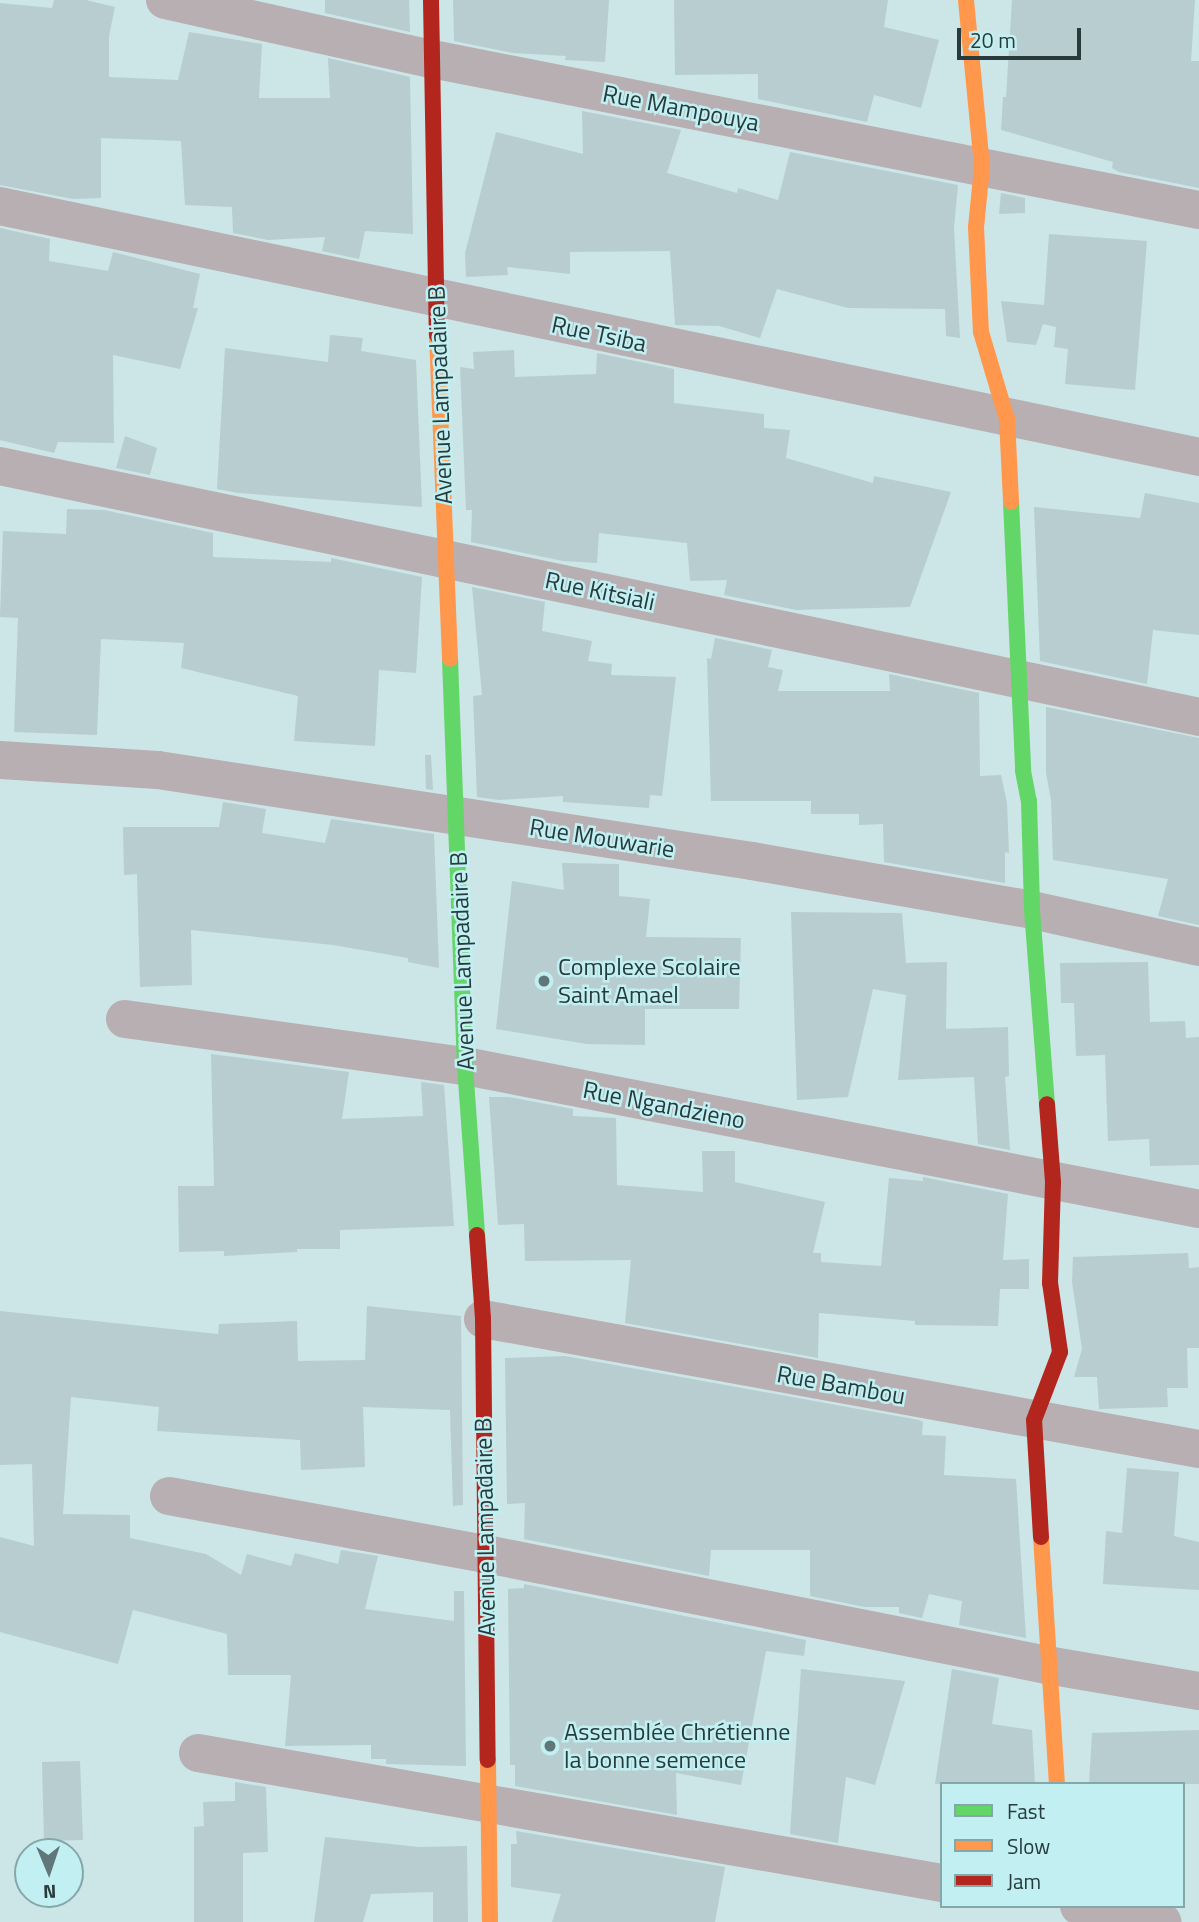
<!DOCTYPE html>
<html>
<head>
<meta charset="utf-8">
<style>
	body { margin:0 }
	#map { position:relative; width:1199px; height:1922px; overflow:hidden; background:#cce5e7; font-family:"Titillium Web",sans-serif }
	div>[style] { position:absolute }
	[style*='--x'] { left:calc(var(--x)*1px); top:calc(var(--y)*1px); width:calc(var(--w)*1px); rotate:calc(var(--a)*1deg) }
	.building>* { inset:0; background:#b8cdcf }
	.street>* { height:38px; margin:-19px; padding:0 19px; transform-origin:19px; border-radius:19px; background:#b8afb2 }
	.fast>* { height:16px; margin:-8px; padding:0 8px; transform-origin:8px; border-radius:8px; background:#63d668 }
	.slow>* { height:16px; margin:-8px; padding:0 8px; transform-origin:8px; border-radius:8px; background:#ff974d }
	.jam>* { height:16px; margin:-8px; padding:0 8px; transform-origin:8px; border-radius:8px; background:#b3261e }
	.dots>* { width:19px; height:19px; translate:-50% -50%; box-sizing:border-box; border:4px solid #c1eff2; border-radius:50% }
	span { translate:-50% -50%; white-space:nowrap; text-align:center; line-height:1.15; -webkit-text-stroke:5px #c1eff2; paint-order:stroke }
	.street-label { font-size:24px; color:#283b3c }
	.poi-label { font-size:24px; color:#283b3c }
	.left { translate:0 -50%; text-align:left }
	.legend { position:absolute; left:940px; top:1782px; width:245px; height:126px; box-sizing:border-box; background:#c1eff2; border:2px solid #84a7a9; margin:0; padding:9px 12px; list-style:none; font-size:21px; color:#283b3c }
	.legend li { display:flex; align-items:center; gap:14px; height:35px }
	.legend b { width:35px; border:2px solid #84a7a9 }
	.north { position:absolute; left:14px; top:1838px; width:70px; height:70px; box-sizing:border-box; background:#c1eff2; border:2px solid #84a7a9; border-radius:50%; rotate:178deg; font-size:19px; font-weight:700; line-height:28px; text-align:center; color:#283b3c }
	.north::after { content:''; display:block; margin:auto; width:24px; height:32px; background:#617678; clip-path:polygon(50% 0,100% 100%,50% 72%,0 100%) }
	.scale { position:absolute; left:957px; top:28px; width:124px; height:32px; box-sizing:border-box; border:4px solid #283b3c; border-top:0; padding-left:9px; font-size:21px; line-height:24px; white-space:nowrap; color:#283b3c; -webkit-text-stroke:5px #c1eff2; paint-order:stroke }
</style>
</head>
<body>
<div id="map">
	<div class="building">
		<i style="clip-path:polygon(54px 0,86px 0,115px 7px,109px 36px,109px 77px,178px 80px,189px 32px,262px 44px,259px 98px,330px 98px,328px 58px,410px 77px,413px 234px,365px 231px,359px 259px,322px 251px,325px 237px,268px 240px,233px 233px,232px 207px,185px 205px,181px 141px,101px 138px,101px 198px,73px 199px,0 185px,0 3px,52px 8px)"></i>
		<i style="clip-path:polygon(325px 0,409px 0,410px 32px,325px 13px)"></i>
		<i style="clip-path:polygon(453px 0,609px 0,605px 62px,565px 60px,566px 56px,513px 53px,454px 41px)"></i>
		<i style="clip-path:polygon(674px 0,888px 0,884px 27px,939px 40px,921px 108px,874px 95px,867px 122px,758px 99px,758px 74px,675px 75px)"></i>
		<i style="clip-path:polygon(1012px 0,1195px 0,1191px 61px,1199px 61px,1199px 188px,1119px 172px,1112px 168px,1113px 162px,1001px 130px,1003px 97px,1006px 97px)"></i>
		<i style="clip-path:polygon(582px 111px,681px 130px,667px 173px,737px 193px,738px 188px,778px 200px,790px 152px,958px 185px,954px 228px,960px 338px,946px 336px,945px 309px,848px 308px,777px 289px,760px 338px,719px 326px,675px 325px,670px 251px,570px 252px,570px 274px,507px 267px,508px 275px,466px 277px,465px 253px,496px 132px,583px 154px)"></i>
		<i style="clip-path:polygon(1001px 193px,1025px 198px,1025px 213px,999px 214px)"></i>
		<i style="clip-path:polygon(0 228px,50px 239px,49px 261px,108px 271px,113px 252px,200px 274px,193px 308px,198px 308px,180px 369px,113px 355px,114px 443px,58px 442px,54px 453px,0 440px)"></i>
		<i style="clip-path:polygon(1049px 234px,1147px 241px,1135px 390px,1065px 384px,1068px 349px,1054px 347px,1056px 327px,1043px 324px,1036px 345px,1007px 342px,1001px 301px,1044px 305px)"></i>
		<i style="clip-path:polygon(330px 335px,363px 338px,361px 351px,416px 360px,422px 507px,238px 493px,217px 489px,225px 348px,328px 362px)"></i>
		<i style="clip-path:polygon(514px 350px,515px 377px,596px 374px,597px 353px,674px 369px,674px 403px,764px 414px,764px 428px,790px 430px,786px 458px,873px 483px,874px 476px,951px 492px,910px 607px,796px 610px,724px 595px,727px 580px,690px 581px,687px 543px,599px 533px,597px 563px,563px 561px,471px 542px,472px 510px,466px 510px,460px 367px,474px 369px,473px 352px)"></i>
		<i style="clip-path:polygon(125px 436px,157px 448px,150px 475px,116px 468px)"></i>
		<i style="clip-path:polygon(1145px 493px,1199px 503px,1199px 635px,1153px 630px,1147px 684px,1040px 661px,1034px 507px,1140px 518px)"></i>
		<i style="clip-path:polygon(67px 509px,104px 510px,213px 533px,213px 557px,331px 562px,331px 558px,422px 577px,416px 673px,379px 670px,375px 746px,294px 741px,298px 696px,181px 668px,184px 643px,101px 639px,97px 735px,14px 732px,18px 618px,0 617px,3px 531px,66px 534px)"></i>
		<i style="clip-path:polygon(472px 587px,545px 602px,542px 631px,592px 641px,588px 661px,612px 664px,611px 675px,676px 677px,662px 796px,650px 795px,649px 808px,563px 802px,563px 796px,499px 800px,477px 797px,473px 696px,482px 695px)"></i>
		<i style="clip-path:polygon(715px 638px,772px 650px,768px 667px,783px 670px,778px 691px,890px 691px,889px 674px,979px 693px,980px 776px,1001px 775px,1007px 803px,1009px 853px,1005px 852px,1005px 883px,884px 862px,883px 824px,859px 825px,859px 814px,811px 814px,811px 801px,711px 801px,707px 658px,711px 659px)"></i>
		<i style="clip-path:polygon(1046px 707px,1199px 738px,1199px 925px,1158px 916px,1168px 879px,1053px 860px,1051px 800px,1046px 773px)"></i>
		<i style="clip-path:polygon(425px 755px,431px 755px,433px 790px,426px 789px)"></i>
		<i style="clip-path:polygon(223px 802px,266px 809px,262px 833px,325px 843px,331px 819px,434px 834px,439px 968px,408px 962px,408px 958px,333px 945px,191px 930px,192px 985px,140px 987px,137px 874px,124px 875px,123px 827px,219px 827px)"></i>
		<i style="clip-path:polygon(562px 863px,619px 864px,619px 896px,650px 899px,646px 937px,741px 938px,739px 1009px,645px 1009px,645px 1045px,587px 1044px,496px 1029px,512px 881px,564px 890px)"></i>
		<i style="clip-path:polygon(791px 912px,902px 913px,906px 963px,947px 962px,946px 1029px,1008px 1027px,1009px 1076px,1005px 1077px,1010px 1150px,978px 1144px,974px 1077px,898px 1080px,906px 995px,873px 989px,848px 1097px,797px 1100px)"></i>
		<i style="clip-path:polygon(1148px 962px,1150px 1022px,1185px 1021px,1186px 1038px,1199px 1037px,1199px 1165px,1150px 1166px,1149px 1139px,1108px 1141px,1105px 1055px,1076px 1056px,1074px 1003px,1061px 1003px,1060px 963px)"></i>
		<i style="clip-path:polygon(211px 1054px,349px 1072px,342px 1119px,423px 1116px,421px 1082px,444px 1085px,454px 1226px,340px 1230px,340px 1249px,297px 1249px,297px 1252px,224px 1256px,224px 1251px,179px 1252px,178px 1186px,214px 1186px)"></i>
		<i style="clip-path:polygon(489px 1097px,509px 1097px,573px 1109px,573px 1116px,616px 1118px,617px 1185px,703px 1192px,702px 1151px,735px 1151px,735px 1182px,825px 1202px,813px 1253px,821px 1253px,821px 1262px,881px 1266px,889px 1178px,923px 1181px,923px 1177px,1008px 1194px,1003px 1260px,1029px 1259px,1029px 1289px,1000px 1289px,998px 1326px,915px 1325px,915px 1321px,819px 1313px,818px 1358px,625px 1323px,631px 1260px,525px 1261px,524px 1224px,498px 1225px)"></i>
		<i style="clip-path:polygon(1188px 1253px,1189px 1268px,1199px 1267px,1199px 1348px,1187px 1348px,1188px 1388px,1167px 1388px,1168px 1407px,1099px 1409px,1097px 1377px,1074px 1377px,1082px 1349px,1072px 1282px,1073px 1257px)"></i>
		<i style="clip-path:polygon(367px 1306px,461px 1316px,463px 1505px,453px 1506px,450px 1410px,363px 1407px,365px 1467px,301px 1470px,300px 1440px,157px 1431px,159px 1407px,71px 1397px,63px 1514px,130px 1515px,130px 1538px,206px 1554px,241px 1575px,247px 1554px,291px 1566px,295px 1553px,338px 1564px,341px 1550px,378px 1556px,365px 1609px,454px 1621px,454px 1591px,464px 1591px,466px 1766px,386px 1764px,386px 1759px,371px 1759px,371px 1745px,285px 1746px,291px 1675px,228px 1675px,227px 1634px,133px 1610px,118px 1664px,0 1632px,0 1537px,34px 1546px,32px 1464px,0 1465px,0 1311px,218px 1334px,219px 1324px,297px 1321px,298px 1361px,365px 1360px)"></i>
		<i style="clip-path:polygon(565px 1356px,919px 1420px,923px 1422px,922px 1435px,946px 1436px,944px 1475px,1016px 1479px,1026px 1638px,959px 1625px,962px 1601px,929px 1594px,922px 1618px,899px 1613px,899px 1607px,865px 1607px,810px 1596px,810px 1550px,711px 1550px,709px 1576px,524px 1539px,525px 1503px,507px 1504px,505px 1358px)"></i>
		<i style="clip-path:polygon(1127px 1468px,1179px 1472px,1174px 1536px,1199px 1542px,1199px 1590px,1103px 1584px,1106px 1531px,1122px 1533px)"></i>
		<i style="clip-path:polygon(524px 1584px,806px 1640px,804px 1656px,766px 1651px,741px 1785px,676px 1773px,677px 1815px,515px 1786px,515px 1765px,510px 1765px,508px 1589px,524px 1588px)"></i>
		<i style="clip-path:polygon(801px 1669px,905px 1681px,875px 1785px,846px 1777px,838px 1843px,790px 1834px)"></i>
		<i style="clip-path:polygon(952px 1669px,999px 1678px,992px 1724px,1032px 1730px,1035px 1784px,935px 1784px)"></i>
		<i style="clip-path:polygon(1199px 1730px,1199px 1784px,1089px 1784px,1092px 1733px)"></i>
		<i style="clip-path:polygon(80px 1761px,83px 1840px,44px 1841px,42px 1762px)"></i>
		<i style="clip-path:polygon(235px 1782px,266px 1787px,268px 1852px,243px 1853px,243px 1922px,194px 1922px,194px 1827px,204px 1826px,203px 1802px,235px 1801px)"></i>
		<i style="clip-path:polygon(516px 1831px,725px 1867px,715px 1922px,552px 1922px,561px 1894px,511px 1887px,511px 1844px,517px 1844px)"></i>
		<i style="clip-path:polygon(325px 1837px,419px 1847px,467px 1846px,468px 1922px,433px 1922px,433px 1892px,371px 1894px,363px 1922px,314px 1922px)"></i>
	</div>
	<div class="street">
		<i style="--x:165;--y:0;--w:273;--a:12.5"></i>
		<i style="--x:432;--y:59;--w:782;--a:11.14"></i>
		<i style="--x:0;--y:206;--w:1225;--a:11.82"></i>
		<i style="--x:0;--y:466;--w:1225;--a:11.82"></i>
		<i style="--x:0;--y:760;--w:158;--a:3.6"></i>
		<i style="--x:158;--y:770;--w:601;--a:8.71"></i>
		<i style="--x:752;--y:861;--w:284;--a:9.9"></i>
		<i style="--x:1032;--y:910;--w:171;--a:12.5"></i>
		<i style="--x:125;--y:1019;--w:343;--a:7.9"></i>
		<i style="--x:465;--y:1066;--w:748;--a:11.02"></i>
		<i style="--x:483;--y:1319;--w:728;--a:10.29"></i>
		<i style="--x:169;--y:1496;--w:322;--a:10.4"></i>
		<i style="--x:486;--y:1554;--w:572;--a:11.19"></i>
		<i style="--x:1047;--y:1665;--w:154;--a:9.7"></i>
		<i style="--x:198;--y:1753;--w:755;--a:9.91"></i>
		<i style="--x:1079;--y:1906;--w:85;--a:10.9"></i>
	</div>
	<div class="fast">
		<i style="--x:1011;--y:502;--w:269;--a:87.4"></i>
		<i style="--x:1023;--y:771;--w:31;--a:79"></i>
		<i style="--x:1029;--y:801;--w:109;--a:88.4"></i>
		<i style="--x:1032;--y:910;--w:195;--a:85.6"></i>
		<i style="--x:450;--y:659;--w:407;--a:87.9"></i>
		<i style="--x:465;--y:1066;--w:169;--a:85.9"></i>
	</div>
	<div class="slow">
		<i style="--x:966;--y:0;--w:168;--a:84.5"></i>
		<i style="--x:982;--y:167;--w:60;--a:95.7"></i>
		<i style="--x:976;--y:227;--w:105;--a:87.3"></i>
		<i style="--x:981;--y:332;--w:91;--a:73.4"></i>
		<i style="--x:1007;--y:419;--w:83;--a:87.2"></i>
		<i style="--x:437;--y:335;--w:324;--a:87.7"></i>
		<i style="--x:1041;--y:1537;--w:248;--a:86.3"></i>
		<i style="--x:488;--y:1760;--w:162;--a:89.3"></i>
	</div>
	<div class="jam">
		<i style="--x:431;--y:0;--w:335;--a:89"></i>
		<i style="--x:477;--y:1235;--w:84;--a:85.9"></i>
		<i style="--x:483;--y:1319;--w:441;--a:89.4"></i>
		<i style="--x:1041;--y:1537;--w:117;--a:-93.4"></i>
		<i style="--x:1034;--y:1420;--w:73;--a:-69.1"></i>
		<i style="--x:1060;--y:1352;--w:70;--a:-98.2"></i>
		<i style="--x:1050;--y:1283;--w:101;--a:-88.3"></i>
		<i style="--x:1053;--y:1182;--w:78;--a:-94.4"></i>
	</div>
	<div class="dots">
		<i style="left:544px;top:981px;background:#617678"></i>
		<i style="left:550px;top:1746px;background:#617678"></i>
	</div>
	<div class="street-label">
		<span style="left:681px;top:108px;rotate:11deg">Rue Mampouya</span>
		<span style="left:599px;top:334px;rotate:12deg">Rue Tsiba</span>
		<span style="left:440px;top:395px;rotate:-92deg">Avenue Lampadaire B</span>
		<span style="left:600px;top:591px;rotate:12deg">Rue Kitsiali</span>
		<span style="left:602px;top:838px;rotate:9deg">Rue Mouwarie</span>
		<span style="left:462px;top:961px;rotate:-92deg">Avenue Lampadaire B</span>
		<span style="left:664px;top:1105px;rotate:11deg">Rue Ngandzieno</span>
		<span style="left:841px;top:1385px;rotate:10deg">Rue Bambou</span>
		<span style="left:485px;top:1527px;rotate:-91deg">Avenue Lampadaire B</span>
	</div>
	<div class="poi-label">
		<span class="left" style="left:558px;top:981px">Complexe Scolaire<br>Saint Amael</span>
		<span class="left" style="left:564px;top:1746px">Assemblée Chrétienne<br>la bonne semence</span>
	</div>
	<ul class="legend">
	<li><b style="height:9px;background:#63d668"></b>Fast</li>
	<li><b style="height:9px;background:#ff974d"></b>Slow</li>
	<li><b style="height:9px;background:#b3261e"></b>Jam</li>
	</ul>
	<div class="north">N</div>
	<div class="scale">20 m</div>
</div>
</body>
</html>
